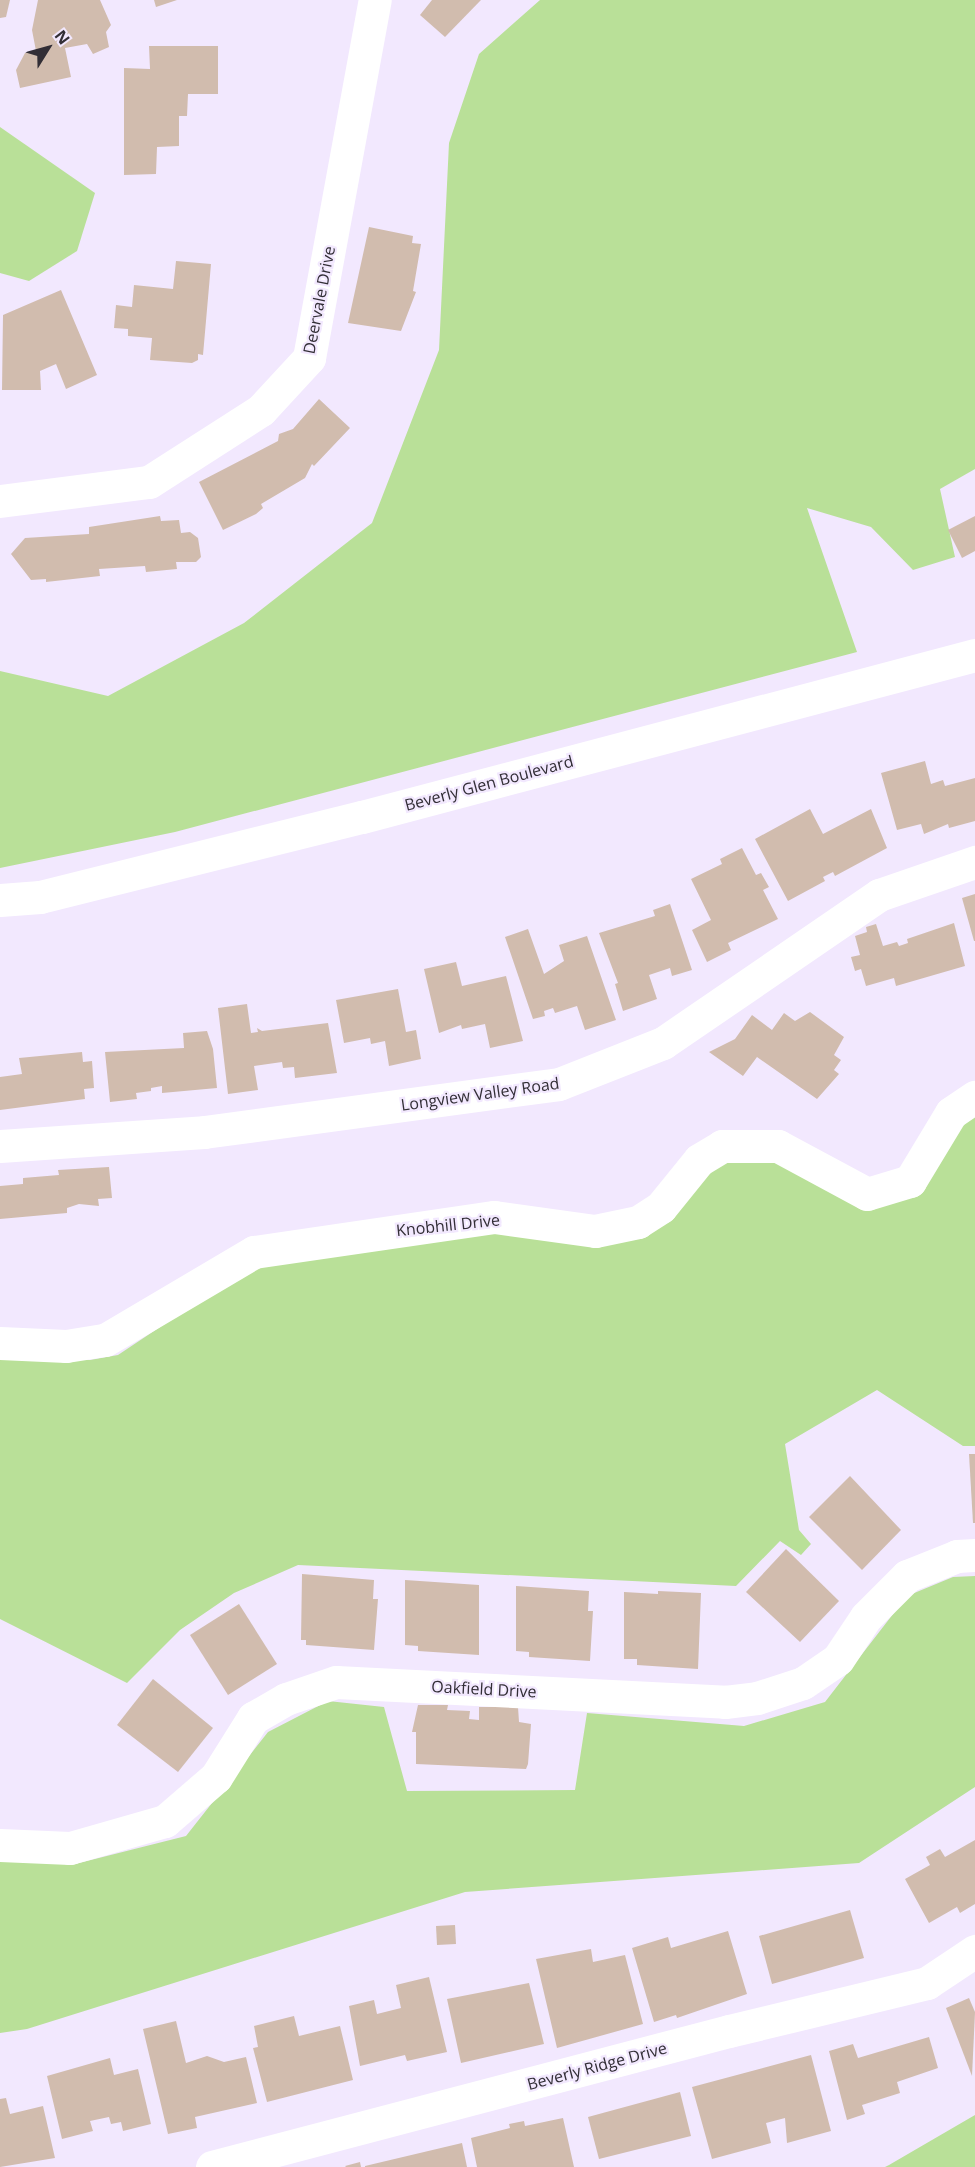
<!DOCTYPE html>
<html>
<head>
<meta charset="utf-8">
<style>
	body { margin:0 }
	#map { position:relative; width:975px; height:2167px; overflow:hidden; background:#f2e8fe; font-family:"Open Sans",sans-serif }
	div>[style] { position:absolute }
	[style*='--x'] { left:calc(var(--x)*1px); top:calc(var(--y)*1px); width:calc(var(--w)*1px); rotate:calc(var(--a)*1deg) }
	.green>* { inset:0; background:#b9e098 }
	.building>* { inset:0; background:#d1bcae }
	.street>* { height:33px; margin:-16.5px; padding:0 16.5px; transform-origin:16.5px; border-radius:16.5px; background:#fff }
	.secondary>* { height:33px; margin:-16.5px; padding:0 16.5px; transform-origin:16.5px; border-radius:16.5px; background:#fff }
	span { translate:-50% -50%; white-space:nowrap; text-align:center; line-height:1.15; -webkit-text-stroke:4.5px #f2e8fe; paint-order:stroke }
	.street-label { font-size:16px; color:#322e36 }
	.north { position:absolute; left:18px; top:18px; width:60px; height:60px; -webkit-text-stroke:4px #f2e8fe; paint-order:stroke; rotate:53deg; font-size:16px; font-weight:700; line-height:24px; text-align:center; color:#322e36 }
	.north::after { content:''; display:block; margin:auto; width:21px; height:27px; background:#322e36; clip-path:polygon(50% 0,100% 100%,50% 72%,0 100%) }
</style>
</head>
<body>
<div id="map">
	<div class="green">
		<i style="clip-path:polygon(540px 0,975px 0,975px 469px,940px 489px,955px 557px,913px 570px,871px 527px,807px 508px,857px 652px,175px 832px,0 868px,0 671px,108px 696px,244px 623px,372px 523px,439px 350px,449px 143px,479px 54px)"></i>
		<i style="clip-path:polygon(0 127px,95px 193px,77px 251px,29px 281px,0 273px)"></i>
		<i style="clip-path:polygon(975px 1106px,975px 1446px,963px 1446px,877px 1390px,785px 1444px,799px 1530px,811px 1544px,801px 1555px,780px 1541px,736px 1586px,298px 1565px,234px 1593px,180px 1630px,127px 1683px,0 1619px,0 1352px,90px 1360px,118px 1355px,220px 1287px,262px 1265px,503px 1228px,583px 1241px,724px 1156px,760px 1155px,865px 1203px)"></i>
		<i style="clip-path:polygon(975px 1576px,975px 1787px,859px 1863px,465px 1892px,27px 2029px,0 2033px,0 1861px,75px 1864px,186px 1836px,268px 1732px,328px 1701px,384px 1707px,407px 1791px,575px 1790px,587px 1713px,744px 1726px,825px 1702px,907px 1596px,953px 1577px)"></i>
		<i style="clip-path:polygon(975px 2115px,975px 2167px,885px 2167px,889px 2165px)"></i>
	</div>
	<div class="building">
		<i style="clip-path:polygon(0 0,10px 0,6px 17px,0 18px)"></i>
		<i style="clip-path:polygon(38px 0,100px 0,111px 25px,106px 32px,109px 47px,93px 54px,87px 44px,65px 48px,71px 77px,20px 88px,16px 70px,25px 53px,36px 51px,32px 30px)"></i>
		<i style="clip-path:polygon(154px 0,177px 0,156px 7px)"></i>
		<i style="clip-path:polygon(432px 0,481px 0,445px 37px,420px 15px)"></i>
		<i style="clip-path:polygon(149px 46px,218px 46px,218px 94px,188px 94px,187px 116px,179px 116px,179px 146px,157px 147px,156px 174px,124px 175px,124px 68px,150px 69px)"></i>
		<i style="clip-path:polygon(369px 227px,413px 236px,412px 243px,421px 244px,413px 291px,416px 292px,401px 331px,348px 323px)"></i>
		<i style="clip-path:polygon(176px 261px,211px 264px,203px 355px,198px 354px,198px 360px,192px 363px,150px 360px,152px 338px,128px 336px,128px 329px,114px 328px,116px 305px,132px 307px,134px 285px,173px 289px)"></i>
		<i style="clip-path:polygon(61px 290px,97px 375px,66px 389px,56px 364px,40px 371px,41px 390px,2px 390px,3px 315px)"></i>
		<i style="clip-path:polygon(319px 399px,350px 428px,314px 466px,312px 464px,305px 478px,261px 504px,263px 508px,256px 514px,223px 530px,199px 482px,278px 441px,279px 434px,293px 429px)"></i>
		<i style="clip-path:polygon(160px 516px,161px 521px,179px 520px,181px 533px,190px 532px,198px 538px,201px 557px,196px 562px,176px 562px,177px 569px,146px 572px,145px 566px,99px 569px,100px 576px,46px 582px,46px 579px,31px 580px,11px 554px,25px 538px,89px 534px,89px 527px)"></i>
		<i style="clip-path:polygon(975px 516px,975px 551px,962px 558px,948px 530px)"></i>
		<i style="clip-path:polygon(925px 761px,931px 784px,943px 780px,945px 786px,975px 778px,975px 821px,949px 828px,948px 824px,924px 834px,921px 824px,897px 830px,881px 773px)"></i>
		<i style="clip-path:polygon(810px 809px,823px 834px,871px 809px,887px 848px,835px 876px,833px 872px,823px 877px,825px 881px,788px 901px,755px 839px)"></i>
		<i style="clip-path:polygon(742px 848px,756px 875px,761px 873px,769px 887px,763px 890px,778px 919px,728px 943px,731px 950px,707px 962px,692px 930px,711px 920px,691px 879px,722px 864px,720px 859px)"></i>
		<i style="clip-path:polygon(975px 894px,975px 941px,974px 941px,962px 898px)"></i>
		<i style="clip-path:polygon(670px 904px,692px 970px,672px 976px,670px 968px,649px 975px,657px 999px,623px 1011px,615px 984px,618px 983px,599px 933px,655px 916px,653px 910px)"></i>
		<i style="clip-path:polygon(954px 923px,965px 966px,896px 986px,894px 978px,866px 986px,861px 969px,855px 971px,851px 957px,860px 955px,855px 936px,867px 932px,866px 927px,876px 924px,883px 946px,897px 942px,899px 946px,908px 943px,907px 939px)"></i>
		<i style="clip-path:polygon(528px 929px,544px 974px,564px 961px,559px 945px,587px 936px,616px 1020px,585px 1030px,577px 1006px,555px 1013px,553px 1008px,544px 1011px,545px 1016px,533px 1019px,505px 937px)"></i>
		<i style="clip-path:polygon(456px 962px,462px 986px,506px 976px,523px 1041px,490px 1048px,485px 1024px,462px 1029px,461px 1025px,439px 1033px,424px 969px)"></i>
		<i style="clip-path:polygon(398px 989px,406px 1032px,416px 1030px,421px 1059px,389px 1066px,385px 1041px,371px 1044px,370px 1038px,344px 1043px,336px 1000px)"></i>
		<i style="clip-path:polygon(247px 1004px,251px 1033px,258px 1032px,257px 1028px,262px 1031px,328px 1023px,337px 1073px,295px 1078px,294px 1067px,283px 1068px,282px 1062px,254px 1066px,258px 1090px,228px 1094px,218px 1008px)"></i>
		<i style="clip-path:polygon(810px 1012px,844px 1037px,834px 1055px,841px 1060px,834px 1070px,839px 1074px,817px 1099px,757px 1057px,743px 1076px,709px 1052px,735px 1039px,752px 1015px,772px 1030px,784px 1013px,795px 1021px)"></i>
		<i style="clip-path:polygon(207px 1031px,213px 1049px,217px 1088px,162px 1093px,162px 1086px,151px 1088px,151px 1091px,136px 1093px,137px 1099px,110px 1102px,105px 1052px,184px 1048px,183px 1033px)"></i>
		<i style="clip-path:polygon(82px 1052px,83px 1062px,92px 1061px,94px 1088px,84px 1089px,85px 1099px,0 1110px,0 1077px,22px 1074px,19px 1058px)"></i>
		<i style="clip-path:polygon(109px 1167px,112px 1198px,98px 1199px,99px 1206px,79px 1204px,67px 1208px,67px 1213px,0 1219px,0 1186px,23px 1184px,23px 1178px,59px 1175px,58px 1170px)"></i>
		<i style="clip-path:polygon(969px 1454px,975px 1454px,975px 1523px,973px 1523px)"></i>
		<i style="clip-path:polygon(850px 1476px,901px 1530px,862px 1570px,809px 1517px)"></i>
		<i style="clip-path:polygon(786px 1549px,839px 1601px,800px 1642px,746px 1592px)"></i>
		<i style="clip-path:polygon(302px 1574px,374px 1580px,373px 1599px,378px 1599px,374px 1650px,306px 1645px,306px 1640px,301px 1640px)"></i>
		<i style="clip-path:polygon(405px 1580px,479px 1585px,479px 1655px,418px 1651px,418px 1646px,405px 1645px)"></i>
		<i style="clip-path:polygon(516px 1586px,589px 1591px,588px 1611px,593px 1611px,590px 1661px,529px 1657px,529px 1652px,516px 1651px)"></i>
		<i style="clip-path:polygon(658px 1591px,701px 1593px,698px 1669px,637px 1665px,637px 1659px,624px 1659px,624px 1592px,658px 1594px)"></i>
		<i style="clip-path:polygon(239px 1604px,277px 1664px,228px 1695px,190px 1635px)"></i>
		<i style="clip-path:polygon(153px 1679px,213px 1728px,178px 1772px,117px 1725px)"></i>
		<i style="clip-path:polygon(418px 1705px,448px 1705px,447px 1710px,470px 1711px,469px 1719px,479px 1720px,479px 1707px,518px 1707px,519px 1722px,531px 1724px,528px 1764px,526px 1769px,416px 1764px,416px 1732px,412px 1732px)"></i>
		<i style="clip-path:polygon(975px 1840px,975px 1904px,960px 1913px,957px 1907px,929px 1923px,905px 1879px,930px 1865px,926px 1857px,940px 1849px,945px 1857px)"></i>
		<i style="clip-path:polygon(850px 1910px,864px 1958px,772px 1984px,759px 1936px)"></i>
		<i style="clip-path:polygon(455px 1925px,456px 1944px,437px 1945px,436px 1926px)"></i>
		<i style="clip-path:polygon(728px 1931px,747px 1994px,677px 2018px,676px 2015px,654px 2022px,632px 1948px,668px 1937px,671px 1948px)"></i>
		<i style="clip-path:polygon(591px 1949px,593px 1962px,625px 1955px,643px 2024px,557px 2048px,536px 1959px)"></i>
		<i style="clip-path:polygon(429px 1977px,447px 2052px,407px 2061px,405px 2055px,360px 2066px,349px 2006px,374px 2000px,377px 2014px,401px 2008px,396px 1985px)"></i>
		<i style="clip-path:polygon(529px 1983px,544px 2044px,461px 2063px,447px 1999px)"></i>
		<i style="clip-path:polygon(969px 1998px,975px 2012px,972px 2076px,946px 2008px)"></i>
		<i style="clip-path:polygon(294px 2016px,299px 2036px,340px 2026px,353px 2080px,267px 2102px,253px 2048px,258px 2047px,254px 2026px)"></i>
		<i style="clip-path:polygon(176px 2021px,186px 2063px,207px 2056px,224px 2062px,246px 2057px,257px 2103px,195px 2117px,197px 2128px,168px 2134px,143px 2029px)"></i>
		<i style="clip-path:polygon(929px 2037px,938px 2068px,897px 2082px,900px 2093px,862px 2105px,865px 2114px,847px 2120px,829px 2051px,853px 2044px,858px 2058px)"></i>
		<i style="clip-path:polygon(811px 2055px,831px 2131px,787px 2143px,785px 2118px,766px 2123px,771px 2143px,712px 2159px,692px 2087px)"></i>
		<i style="clip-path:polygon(110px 2058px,114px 2075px,138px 2069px,151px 2124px,123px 2131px,121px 2122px,111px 2124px,109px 2117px,90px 2121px,93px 2131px,62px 2139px,47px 2076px)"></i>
		<i style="clip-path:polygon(680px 2092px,691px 2136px,599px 2159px,588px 2117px)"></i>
		<i style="clip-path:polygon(6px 2098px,10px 2114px,43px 2106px,55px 2158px,0 2167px,0 2099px)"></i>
		<i style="clip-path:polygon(563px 2118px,574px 2167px,477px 2167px,471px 2138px,510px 2128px,509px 2124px,524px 2121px,525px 2126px)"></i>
		<i style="clip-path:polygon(462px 2143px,467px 2167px,365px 2167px,365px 2166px)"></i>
		<i style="clip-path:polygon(360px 2162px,361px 2167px,346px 2167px,345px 2166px)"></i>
	</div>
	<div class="street">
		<i style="--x:0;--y:501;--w:150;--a:-7.3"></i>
		<i style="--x:149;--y:482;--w:133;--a:-32.7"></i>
		<i style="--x:261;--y:410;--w:71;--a:-47.3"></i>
		<i style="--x:309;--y:358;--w:364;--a:-79.6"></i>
		<i style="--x:0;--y:1146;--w:204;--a:-3.9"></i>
		<i style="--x:204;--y:1132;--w:358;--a:-7.7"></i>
		<i style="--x:559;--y:1084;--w:112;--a:-21.5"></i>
		<i style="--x:663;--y:1043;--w:262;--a:-34.4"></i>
		<i style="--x:879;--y:895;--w:102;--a:-19"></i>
		<i style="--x:0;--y:1343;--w:66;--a:2.6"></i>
		<i style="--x:66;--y:1346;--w:39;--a:-9"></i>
		<i style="--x:105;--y:1340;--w:173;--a:-30.6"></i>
		<i style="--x:254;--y:1252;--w:243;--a:-8.3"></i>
		<i style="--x:494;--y:1217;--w:102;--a:7.9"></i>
		<i style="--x:595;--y:1231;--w:44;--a:-11.8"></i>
		<i style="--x:638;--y:1222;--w:27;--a:-33"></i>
		<i style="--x:661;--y:1207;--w:60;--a:-51"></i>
		<i style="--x:699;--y:1160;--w:27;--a:-31"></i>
		<i style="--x:722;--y:1146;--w:56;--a:0"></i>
		<i style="--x:778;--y:1146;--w:101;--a:28.3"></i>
		<i style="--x:867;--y:1194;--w:45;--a:-16.8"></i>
		<i style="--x:910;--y:1181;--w:79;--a:-58.9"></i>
		<i style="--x:951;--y:1113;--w:29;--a:-34"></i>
		<i style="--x:0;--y:1845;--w:70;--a:2.5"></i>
		<i style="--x:70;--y:1848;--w:99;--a:-15.9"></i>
		<i style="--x:165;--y:1821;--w:67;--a:-40.8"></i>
		<i style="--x:216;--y:1777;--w:70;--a:-57.9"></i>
		<i style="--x:253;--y:1718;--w:38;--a:-30"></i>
		<i style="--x:286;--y:1699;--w:53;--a:-18.8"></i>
		<i style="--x:336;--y:1682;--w:390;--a:2.9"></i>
		<i style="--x:725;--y:1702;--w:32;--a:-7"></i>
		<i style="--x:757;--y:1698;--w:48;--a:-18.1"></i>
		<i style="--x:803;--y:1683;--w:42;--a:-34.4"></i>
		<i style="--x:838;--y:1659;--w:50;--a:-56.3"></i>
		<i style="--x:866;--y:1617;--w:58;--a:-45"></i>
		<i style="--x:907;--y:1576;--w:54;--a:-21.8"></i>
		<i style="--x:957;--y:1556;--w:18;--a:-3"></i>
		<i style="--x:212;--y:2167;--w:535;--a:-14.74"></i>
		<i style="--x:729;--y:2031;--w:204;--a:-13.6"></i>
		<i style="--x:927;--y:1983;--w:58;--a:-33.7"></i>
	</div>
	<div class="secondary">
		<i style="--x:0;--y:900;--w:40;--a:-4.3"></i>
		<i style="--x:40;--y:897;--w:332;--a:-14"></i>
		<i style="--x:362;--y:817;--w:634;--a:-14.8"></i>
	</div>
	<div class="street-label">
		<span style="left:319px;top:300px;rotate:-79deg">Deervale Drive</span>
		<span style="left:489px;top:783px;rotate:-15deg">Beverly Glen Boulevard</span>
		<span style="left:480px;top:1094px;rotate:-8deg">Longview Valley Road</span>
		<span style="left:448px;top:1225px;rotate:-6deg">Knobhill Drive</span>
		<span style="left:484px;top:1689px;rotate:3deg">Oakfield Drive</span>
		<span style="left:597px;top:2066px;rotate:-15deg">Beverly Ridge Drive</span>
	</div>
	<div class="north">N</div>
</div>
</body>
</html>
